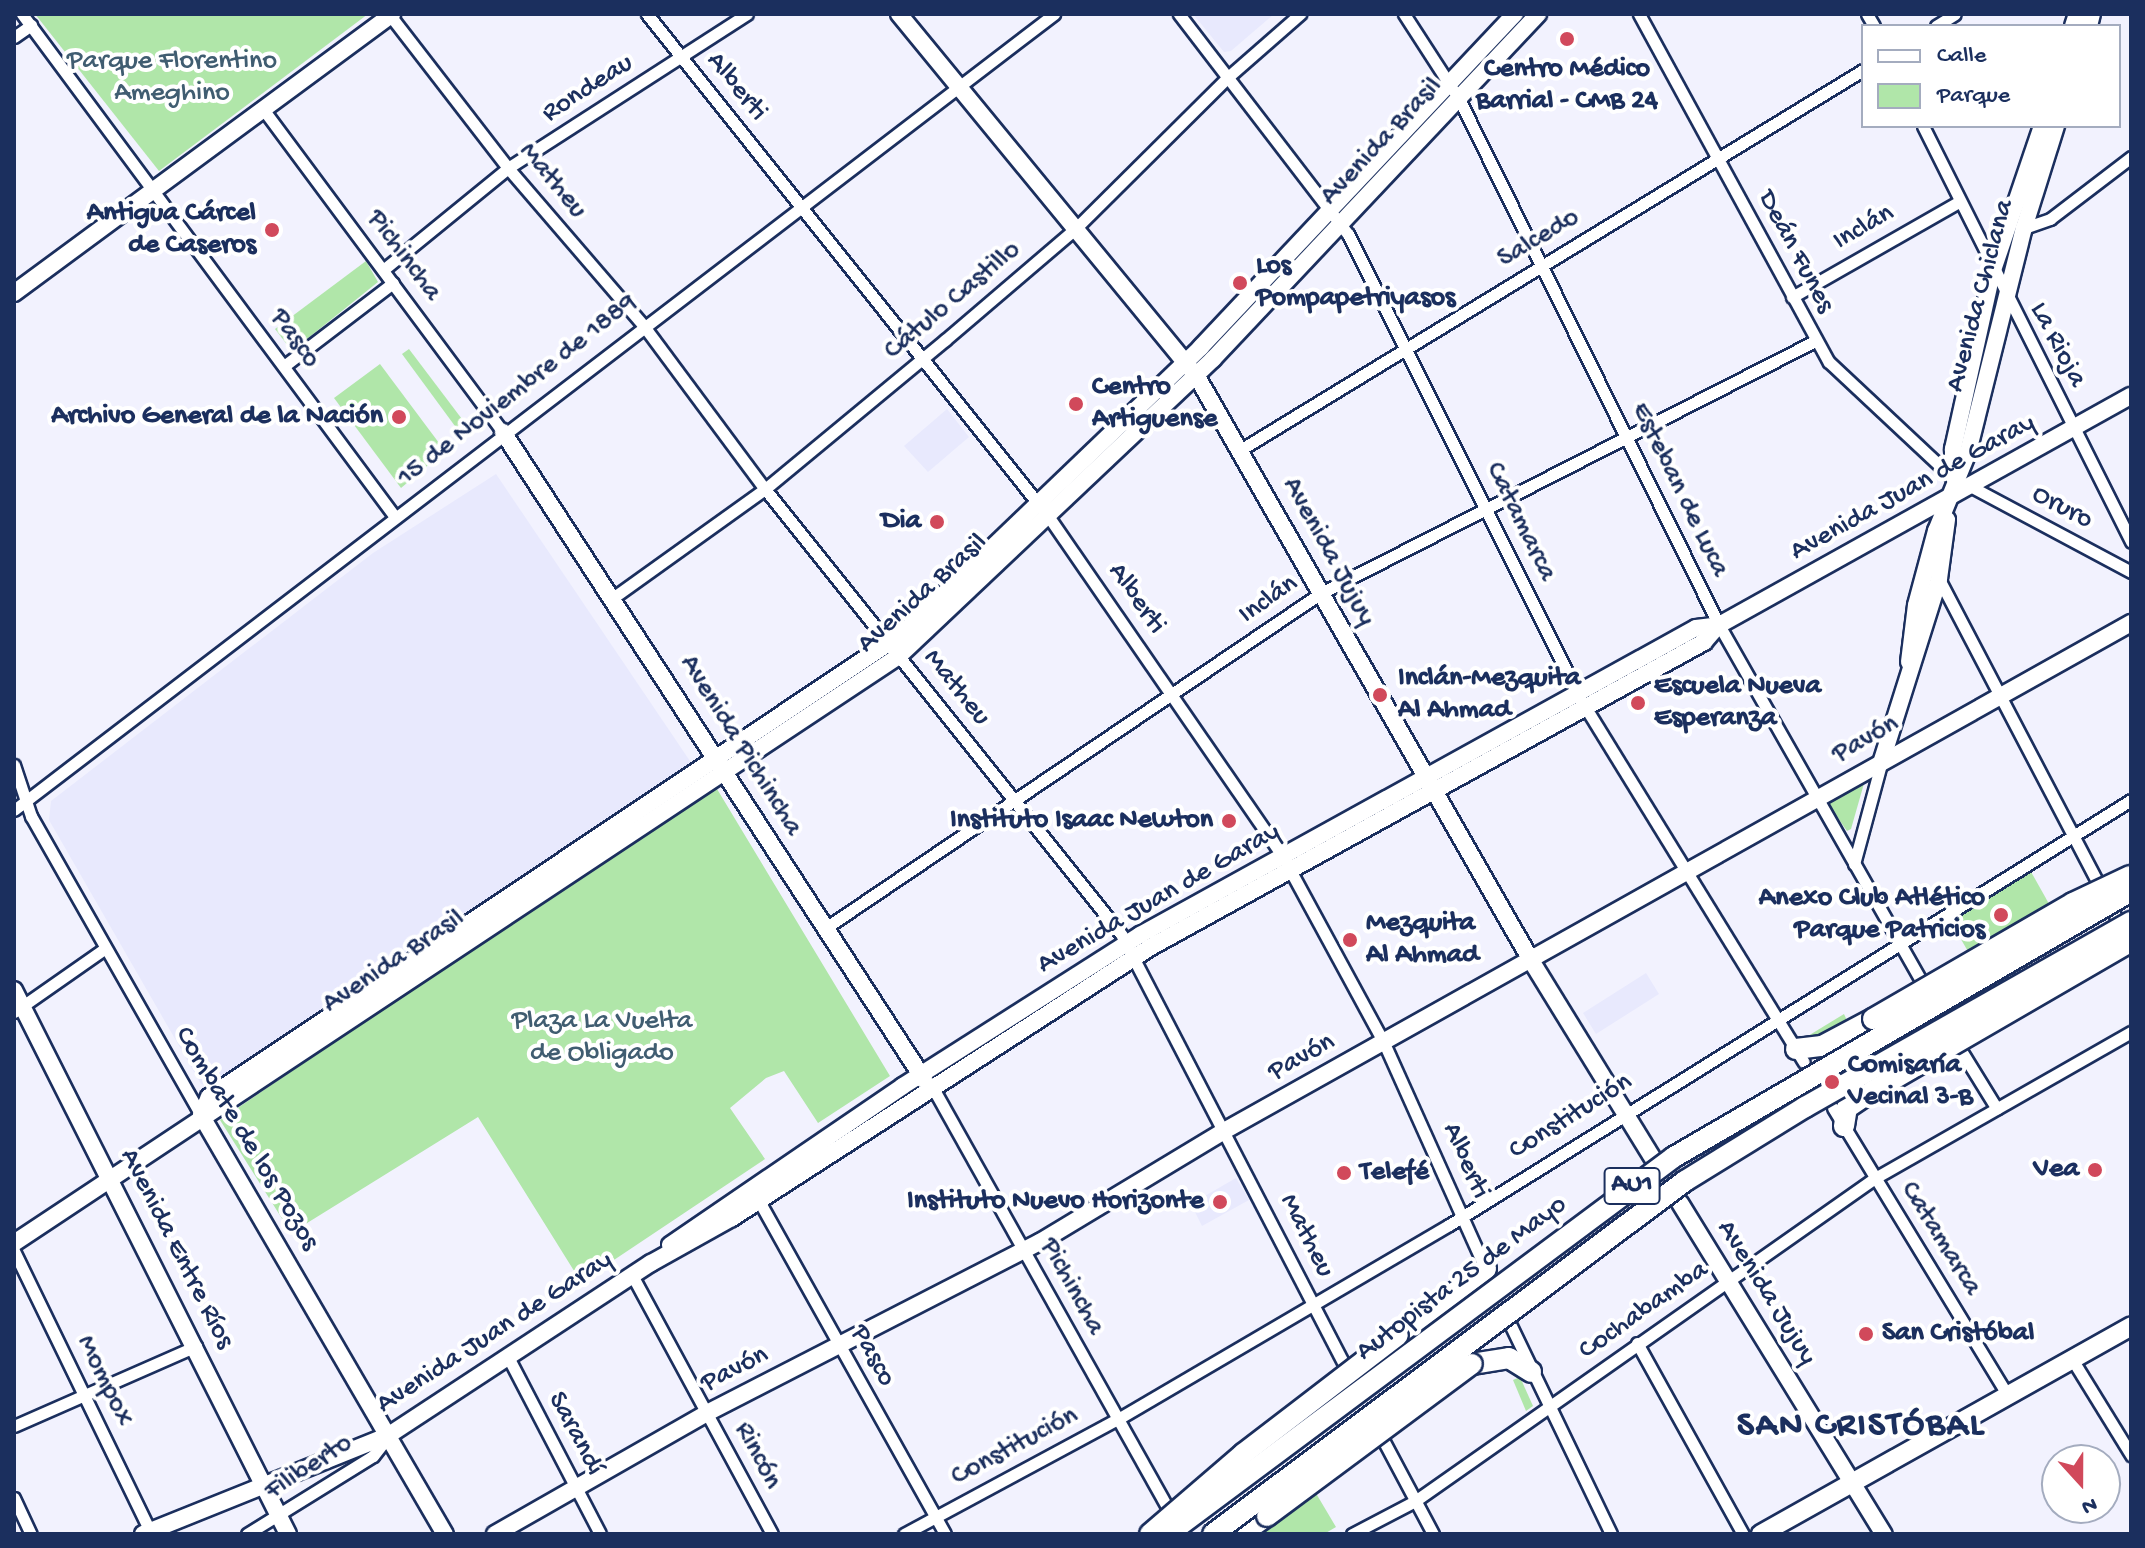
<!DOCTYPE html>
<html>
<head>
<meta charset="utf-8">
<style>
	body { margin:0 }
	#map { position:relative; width:2145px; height:1548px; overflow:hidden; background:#f2f2fe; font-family:"Gochi Hand",sans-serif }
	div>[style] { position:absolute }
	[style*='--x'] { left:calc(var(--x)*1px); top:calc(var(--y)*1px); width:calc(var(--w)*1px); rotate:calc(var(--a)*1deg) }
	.built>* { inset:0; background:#e8e9fd }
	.green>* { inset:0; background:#b0e6a9 }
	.roads { filter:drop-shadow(2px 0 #1b2f5e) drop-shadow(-2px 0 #1b2f5e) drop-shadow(0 2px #1b2f5e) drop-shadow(0 -2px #1b2f5e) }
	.street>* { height:11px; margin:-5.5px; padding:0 5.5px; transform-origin:5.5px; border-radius:5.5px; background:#fff }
	.secondary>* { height:16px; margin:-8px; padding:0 8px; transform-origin:8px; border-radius:8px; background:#fff }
	.primary>* { height:18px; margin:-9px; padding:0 9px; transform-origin:9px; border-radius:9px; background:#fff }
	.highway>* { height:20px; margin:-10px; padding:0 10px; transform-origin:10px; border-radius:10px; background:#fff }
	.bridges { filter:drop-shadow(2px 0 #1b2f5e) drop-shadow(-2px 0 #1b2f5e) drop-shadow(0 2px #1b2f5e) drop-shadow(0 -2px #1b2f5e) }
	.highway-bridge>* { height:20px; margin:-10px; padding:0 10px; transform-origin:10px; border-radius:10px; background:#fff }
	.dots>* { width:22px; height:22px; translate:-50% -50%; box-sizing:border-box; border:4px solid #fff; border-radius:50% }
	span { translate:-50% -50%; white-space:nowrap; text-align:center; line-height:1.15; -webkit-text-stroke:8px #fff; paint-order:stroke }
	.shield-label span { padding:2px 6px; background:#fff; border:2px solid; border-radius:6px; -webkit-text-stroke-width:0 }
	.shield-label { font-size:26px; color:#1b2f5e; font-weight:700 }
	.park-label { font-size:28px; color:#405d71 }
	.poi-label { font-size:28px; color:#1b2f5e; font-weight:700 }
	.right { translate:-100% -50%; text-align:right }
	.left { translate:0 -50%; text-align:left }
	.street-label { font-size:28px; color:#1b2f5e }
	.district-label { font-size:36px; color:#1b2f5e; font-weight:700; letter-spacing:2px }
	.frame { position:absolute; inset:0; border:16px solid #1b2f5e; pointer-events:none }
	.legend { position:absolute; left:1861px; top:24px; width:260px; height:104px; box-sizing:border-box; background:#fff; border:2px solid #a4acbf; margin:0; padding:10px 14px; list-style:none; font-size:24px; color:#1b2f5e }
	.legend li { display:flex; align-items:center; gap:16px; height:40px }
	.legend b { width:40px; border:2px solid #a4acbf }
	.north { position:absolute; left:2041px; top:1444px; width:80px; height:80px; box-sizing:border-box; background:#fff; border:2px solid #a4acbf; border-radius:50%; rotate:159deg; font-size:22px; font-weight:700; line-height:32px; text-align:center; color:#1b2f5e }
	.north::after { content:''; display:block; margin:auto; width:28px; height:36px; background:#d1495b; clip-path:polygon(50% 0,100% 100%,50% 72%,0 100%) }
</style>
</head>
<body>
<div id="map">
	<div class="built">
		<i style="clip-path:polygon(1193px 14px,1274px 14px,1231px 51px,1224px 52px)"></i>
		<i style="clip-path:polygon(947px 409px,969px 437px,928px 472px,904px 446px)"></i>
		<i style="clip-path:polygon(496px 474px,692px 764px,210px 1086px,201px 1084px,49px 820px,51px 801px,373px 553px)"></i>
		<i style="clip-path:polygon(1646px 973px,1659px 994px,1596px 1034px,1583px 1013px)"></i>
		<i style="clip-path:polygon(1236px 1178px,1249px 1200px,1202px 1226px,1191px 1204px)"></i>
	</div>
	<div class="green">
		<i style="clip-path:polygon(35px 14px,368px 14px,159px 171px)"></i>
		<i style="clip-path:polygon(366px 261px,378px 282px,292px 351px,275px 329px)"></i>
		<i style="clip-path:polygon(409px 349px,471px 431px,463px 437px,402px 354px)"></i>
		<i style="clip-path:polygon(380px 364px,445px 451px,401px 488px,334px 398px)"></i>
		<i style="clip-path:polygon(1865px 780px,1851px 829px,1847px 831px,1826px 801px)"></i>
		<i style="clip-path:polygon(714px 784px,890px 1076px,818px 1123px,784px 1071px,766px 1078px,730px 1108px,765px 1159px,581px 1282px,478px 1117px,291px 1233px,220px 1120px)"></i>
		<i style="clip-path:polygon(2030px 870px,2053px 911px,1970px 955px,1950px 920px)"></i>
		<i style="clip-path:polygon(1844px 1014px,1849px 1025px,1821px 1042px,1803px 1039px)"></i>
		<i style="clip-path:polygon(1520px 1377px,1533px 1406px,1526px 1411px,1513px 1380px)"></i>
		<i style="clip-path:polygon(1314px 1490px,1336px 1527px,1324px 1534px,1255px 1534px)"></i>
	</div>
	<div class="roads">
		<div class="street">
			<i style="--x:22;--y:14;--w:626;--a:53.44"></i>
			<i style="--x:389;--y:14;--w:195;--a:52.3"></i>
			<i style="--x:508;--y:168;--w:207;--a:49.3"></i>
			<i style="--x:643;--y:325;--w:204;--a:53.4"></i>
			<i style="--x:765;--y:489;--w:570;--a:51.34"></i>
			<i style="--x:1121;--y:934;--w:489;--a:62.6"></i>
			<i style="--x:647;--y:14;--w:642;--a:51.38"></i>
			<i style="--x:1048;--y:516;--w:414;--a:55.4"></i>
			<i style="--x:1283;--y:857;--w:212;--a:61.5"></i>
			<i style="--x:1384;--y:1043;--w:251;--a:65.8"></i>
			<i style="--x:1179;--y:14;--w:277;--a:52.5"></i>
			<i style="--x:1348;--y:234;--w:521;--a:63.43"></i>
			<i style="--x:1581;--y:700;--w:425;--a:58.4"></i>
			<i style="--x:1404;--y:14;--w:101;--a:57.1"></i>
			<i style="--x:1459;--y:99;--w:587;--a:63.7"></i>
			<i style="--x:1719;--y:625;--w:411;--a:60.4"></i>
			<i style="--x:1639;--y:14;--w:396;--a:61.4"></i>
			<i style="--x:1829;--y:362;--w:170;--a:43.1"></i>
			<i style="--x:1867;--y:14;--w:14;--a:60"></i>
			<i style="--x:1936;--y:26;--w:22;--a:-32"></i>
			<i style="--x:14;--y:37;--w:21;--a:-35"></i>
			<i style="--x:263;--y:109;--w:402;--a:53.4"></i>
			<i style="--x:1923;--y:126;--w:465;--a:63.4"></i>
			<i style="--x:2024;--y:228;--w:28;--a:-19"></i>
			<i style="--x:2050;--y:219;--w:102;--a:-37.4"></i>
			<i style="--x:383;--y:270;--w:161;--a:-39.2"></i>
			<i style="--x:508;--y:168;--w:284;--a:-32.8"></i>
			<i style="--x:1792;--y:297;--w:193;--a:-29.7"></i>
			<i style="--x:284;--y:366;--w:137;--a:-37.3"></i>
			<i style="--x:1240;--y:450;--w:730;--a:-31.38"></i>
			<i style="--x:1970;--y:486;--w:183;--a:28.1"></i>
			<i style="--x:1939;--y:579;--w:397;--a:62.4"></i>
			<i style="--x:614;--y:597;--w:186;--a:-35.6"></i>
			<i style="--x:765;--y:489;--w:234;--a:-39.6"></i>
			<i style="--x:945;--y:340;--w:170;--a:-40.5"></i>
			<i style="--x:1074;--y:230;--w:217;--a:-44.8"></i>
			<i style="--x:1228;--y:77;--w:96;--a:-41.2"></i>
			<i style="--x:14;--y:765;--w:54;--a:71.6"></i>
			<i style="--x:31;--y:816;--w:344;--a:60.4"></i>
			<i style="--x:14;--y:810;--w:1310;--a:-37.43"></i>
			<i style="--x:1854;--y:864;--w:108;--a:-74.9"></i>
			<i style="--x:824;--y:929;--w:600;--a:-34.06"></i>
			<i style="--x:1321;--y:593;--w:555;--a:-27.03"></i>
			<i style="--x:14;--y:1012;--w:110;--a:-35"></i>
			<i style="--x:1960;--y:1049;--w:70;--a:58.3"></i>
			<i style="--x:933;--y:1088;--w:484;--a:60.8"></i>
			<i style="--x:1833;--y:1108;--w:335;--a:58.7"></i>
			<i style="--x:759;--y:1201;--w:381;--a:60.8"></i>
			<i style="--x:14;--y:1251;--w:311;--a:64.1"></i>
			<i style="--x:632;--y:1275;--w:294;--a:61.6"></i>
			<i style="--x:1511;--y:1326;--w:231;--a:64.3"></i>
			<i style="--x:1637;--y:1343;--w:218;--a:61"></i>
			<i style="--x:508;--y:1357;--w:199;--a:62.5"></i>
			<i style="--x:2072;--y:1359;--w:113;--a:58.4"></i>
			<i style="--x:14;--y:1426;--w:199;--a:-23.7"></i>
			<i style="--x:1381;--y:1436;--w:111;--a:62"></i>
			<i style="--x:14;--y:1498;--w:40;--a:65"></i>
			<i style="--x:247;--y:1534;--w:148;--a:-31.8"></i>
			<i style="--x:373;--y:1456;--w:23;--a:-52"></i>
			<i style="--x:904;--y:1534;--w:243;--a:-28.3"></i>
			<i style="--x:1118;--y:1419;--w:384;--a:-30.4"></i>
			<i style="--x:1449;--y:1225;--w:804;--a:-31.93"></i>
			<i style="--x:1352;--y:1534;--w:71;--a:-27.6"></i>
			<i style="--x:1415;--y:1501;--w:562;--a:-35.08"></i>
			<i style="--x:1875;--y:1178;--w:295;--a:-29.7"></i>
		</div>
		<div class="secondary">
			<i style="--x:899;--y:14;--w:467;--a:50.6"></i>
			<i style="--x:1196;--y:375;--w:676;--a:60.21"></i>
			<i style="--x:1532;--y:962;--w:229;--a:58.4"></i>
			<i style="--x:2073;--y:26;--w:13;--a:-72"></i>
			<i style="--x:2089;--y:26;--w:12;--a:-76"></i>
			<i style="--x:14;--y:293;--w:470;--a:-36.4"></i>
			<i style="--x:503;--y:432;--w:774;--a:56.97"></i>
			<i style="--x:1953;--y:476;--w:27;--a:-90"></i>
			<i style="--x:1953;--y:449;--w:180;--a:-77.5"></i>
			<i style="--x:1992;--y:273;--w:155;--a:-71.2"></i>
			<i style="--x:1909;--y:662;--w:57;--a:-83"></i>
			<i style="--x:1916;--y:605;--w:77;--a:-74.9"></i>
			<i style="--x:1936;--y:531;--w:85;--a:-67.9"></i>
			<i style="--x:1968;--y:452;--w:231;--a:-76"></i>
			<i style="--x:2024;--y:228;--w:107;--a:-72.6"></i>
			<i style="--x:1882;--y:760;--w:190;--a:-72.5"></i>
			<i style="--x:1939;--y:579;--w:60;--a:-82.3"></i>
			<i style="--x:14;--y:990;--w:609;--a:63.27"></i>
			<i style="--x:201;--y:1115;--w:20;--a:-66"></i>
			<i style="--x:209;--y:1097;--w:833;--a:-33.75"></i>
			<i style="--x:902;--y:634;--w:414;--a:-43.8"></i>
			<i style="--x:1201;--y:347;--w:458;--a:-46.7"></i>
			<i style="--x:201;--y:1115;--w:485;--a:59.8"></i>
			<i style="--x:1680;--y:1203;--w:389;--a:58.4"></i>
			<i style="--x:14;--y:1243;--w:1062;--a:-33.56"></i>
			<i style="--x:899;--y:656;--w:432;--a:-43.4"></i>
			<i style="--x:1213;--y:359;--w:474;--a:-46.7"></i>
			<i style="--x:670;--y:1245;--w:282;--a:-34.3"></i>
			<i style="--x:903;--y:1086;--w:281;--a:-32.5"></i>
			<i style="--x:1140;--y:935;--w:635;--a:-28.91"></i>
			<i style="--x:1696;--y:628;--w:23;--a:-7"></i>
			<i style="--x:143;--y:1534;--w:265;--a:-21.9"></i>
			<i style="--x:389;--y:1435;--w:313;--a:-33.3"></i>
			<i style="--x:651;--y:1263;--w:93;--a:-29.1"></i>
			<i style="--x:732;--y:1218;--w:497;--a:-32.9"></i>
			<i style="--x:1149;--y:948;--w:634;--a:-28.87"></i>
			<i style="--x:1704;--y:642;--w:23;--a:-49"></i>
			<i style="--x:1719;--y:625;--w:471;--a:-29.1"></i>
			<i style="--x:495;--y:1534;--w:244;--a:-29.7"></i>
			<i style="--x:707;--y:1413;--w:374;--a:-27.2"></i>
			<i style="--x:1040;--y:1242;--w:215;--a:-31.1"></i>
			<i style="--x:1224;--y:1131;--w:1040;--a:-29.25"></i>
		</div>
		<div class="primary">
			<i style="--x:1761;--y:1534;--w:424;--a:-29.3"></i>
		</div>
		<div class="highway">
			<i style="--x:1796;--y:1049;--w:26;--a:-7"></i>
			<i style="--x:1822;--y:1046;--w:58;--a:-27.9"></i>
			<i style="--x:1844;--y:1126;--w:18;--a:-81"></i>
			<i style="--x:1847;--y:1108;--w:29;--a:-34"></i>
			<i style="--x:1398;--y:1335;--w:110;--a:-36.9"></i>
			<i style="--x:1472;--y:1364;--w:37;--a:-9"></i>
			<i style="--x:1509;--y:1358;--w:26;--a:32"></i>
			<i style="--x:1241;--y:1534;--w:32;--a:-35"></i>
		</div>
	</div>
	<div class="bridges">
		<div class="highway-bridge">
			<i style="--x:1873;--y:1019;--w:231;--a:-30.1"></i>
			<i style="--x:2073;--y:903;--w:63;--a:-25.3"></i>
			<i style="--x:1871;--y:1092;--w:301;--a:-30.1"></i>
			<i style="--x:1267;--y:1516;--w:255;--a:-36.6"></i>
			<i style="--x:1150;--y:1534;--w:123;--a:-40.7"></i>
			<i style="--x:1243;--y:1454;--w:195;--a:-37.5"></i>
			<i style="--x:1168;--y:1534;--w:631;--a:-36.69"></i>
			<i style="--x:1674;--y:1157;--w:529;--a:-30.2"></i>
			<i style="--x:1213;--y:1534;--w:589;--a:-36.79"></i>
			<i style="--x:1685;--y:1181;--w:141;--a:-31.7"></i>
			<i style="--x:1805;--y:1107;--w:375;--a:-29.6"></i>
		</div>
	</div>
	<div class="dots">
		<i style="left:1567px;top:39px;background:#d1495b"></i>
		<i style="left:272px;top:230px;background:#d1495b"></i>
		<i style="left:1240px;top:283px;background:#d1495b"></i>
		<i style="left:1076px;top:404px;background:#d1495b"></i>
		<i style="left:399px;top:417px;background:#d1495b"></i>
		<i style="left:937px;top:522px;background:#d1495b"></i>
		<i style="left:1380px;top:695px;background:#d1495b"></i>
		<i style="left:1638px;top:703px;background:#d1495b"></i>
		<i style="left:1229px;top:821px;background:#d1495b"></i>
		<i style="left:2001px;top:915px;background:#d1495b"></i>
		<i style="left:1350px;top:940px;background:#d1495b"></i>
		<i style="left:1832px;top:1082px;background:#d1495b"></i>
		<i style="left:2095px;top:1170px;background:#d1495b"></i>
		<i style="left:1344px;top:1173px;background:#d1495b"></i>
		<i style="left:1220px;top:1202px;background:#d1495b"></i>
		<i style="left:1866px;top:1334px;background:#d1495b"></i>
	</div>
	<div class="shield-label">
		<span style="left:1632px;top:1186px">AU1</span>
	</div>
	<div class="park-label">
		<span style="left:172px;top:78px">Parque Florentino<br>Ameghino</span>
		<span style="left:602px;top:1038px">Plaza La Vuelta<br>de Obligado</span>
	</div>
	<div class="poi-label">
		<span style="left:1567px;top:86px">Centro Médico<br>Barrial - CMB 24</span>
		<span class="right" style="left:256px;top:230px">Antigua Cárcel<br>de Caseros</span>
		<span class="left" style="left:1256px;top:283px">Los<br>Pompapetriyasos</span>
		<span class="left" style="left:1092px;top:404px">Centro<br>Artiguense</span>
		<span class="right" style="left:383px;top:417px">Archivo General de la Nación</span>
		<span class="right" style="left:921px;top:522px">Dia</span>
		<span class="left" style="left:1398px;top:695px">Inclán-Mezquita<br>Al Ahmad</span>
		<span class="left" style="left:1654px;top:703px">Escuela Nueva<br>Esperanza</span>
		<span class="right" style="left:1213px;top:821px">Instituto Isaac Newton</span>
		<span class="right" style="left:1985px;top:915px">Anexo Club Atlético<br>Parque Patricios</span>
		<span class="left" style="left:1366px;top:940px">Mezquita<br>Al Ahmad</span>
		<span class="left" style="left:1848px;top:1082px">Comisaría<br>Vecinal 3-B</span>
		<span class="right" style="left:2079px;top:1170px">Vea</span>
		<span class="left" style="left:1360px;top:1173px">Telefé</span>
		<span class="right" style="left:1204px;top:1202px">Instituto Nuevo Horizonte</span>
		<span class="left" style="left:1882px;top:1334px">San Cristóbal</span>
	</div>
	<div class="street-label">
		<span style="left:736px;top:87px;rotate:51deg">Alberti</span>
		<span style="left:588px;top:89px;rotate:-33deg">Rondeau</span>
		<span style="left:1382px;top:142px;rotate:-47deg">Avenida Brasil</span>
		<span style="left:552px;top:181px;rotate:50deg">Matheu</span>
		<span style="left:1864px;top:228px;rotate:-30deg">Inclán</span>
		<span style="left:1539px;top:239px;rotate:-31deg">Salcedo</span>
		<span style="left:1795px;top:252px;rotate:62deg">Deán Funes</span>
		<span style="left:403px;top:256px;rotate:53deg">Pichincha</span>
		<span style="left:1981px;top:296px;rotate:-75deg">Avenida Chiclana</span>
		<span style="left:953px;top:301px;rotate:-40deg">Cátulo Castillo</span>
		<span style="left:294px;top:339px;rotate:54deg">Pasco</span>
		<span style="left:2057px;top:345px;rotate:62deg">La Rioja</span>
		<span style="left:518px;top:391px;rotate:-38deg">15 de Noviembre de 1889</span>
		<span style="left:1913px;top:488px;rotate:-29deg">Avenida Juan de Garay</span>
		<span style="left:1679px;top:490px;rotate:64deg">Esteban de Luca</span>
		<span style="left:2062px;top:508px;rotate:28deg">Oruro</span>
		<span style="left:1520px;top:522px;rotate:64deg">Catamarca</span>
		<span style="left:1328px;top:552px;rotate:61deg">Avenida Jujuy</span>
		<span style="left:923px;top:594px;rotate:-42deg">Avenida Brasil</span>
		<span style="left:1136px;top:599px;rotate:55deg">Alberti</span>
		<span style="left:1269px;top:600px;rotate:-35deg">Inclán</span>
		<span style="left:956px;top:688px;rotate:51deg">Matheu</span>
		<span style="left:1866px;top:740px;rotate:-30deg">Pavón</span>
		<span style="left:740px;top:746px;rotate:58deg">Avenida Pichincha</span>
		<span style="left:1159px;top:899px;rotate:-30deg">Avenida Juan de Garay</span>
		<span style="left:394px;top:962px;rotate:-34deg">Avenida Brasil</span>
		<span style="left:1302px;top:1058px;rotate:-29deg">Pavón</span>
		<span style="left:1571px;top:1117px;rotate:-32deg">Constitución</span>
		<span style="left:246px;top:1139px;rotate:59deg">Combate de los Pozos</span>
		<span style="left:1465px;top:1161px;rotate:66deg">Alberti</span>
		<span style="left:1306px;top:1236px;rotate:63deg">Matheu</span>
		<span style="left:1940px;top:1239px;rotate:58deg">Catamarca</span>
		<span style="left:176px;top:1249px;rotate:63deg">Avenida Entre Ríos</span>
		<span style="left:1462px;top:1279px;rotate:-37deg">Autopista 25 de Mayo</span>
		<span style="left:1071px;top:1287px;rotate:61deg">Pichincha</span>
		<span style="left:1766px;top:1293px;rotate:58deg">Avenida Jujuy</span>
		<span style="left:1644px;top:1311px;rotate:-35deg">Cochabamba</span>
		<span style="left:495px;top:1333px;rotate:-33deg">Avenida Juan de Garay</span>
		<span style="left:872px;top:1356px;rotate:61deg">Pasco</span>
		<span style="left:735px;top:1370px;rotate:-27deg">Pavón</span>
		<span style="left:104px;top:1381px;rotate:64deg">Mompox</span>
		<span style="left:575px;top:1434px;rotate:62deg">Sarandí</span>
		<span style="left:1015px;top:1447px;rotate:-28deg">Constitución</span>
		<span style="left:757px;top:1456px;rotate:62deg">Rincón</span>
		<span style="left:309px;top:1468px;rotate:-33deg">Filiberto</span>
	</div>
	<div class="district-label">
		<span style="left:1861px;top:1427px">SAN CRISTÓBAL</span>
	</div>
	<div class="frame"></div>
	<ul class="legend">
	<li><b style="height:10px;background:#fff"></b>Calle</li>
	<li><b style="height:22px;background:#b0e6a9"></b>Parque</li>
	</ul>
	<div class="north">N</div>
</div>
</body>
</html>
